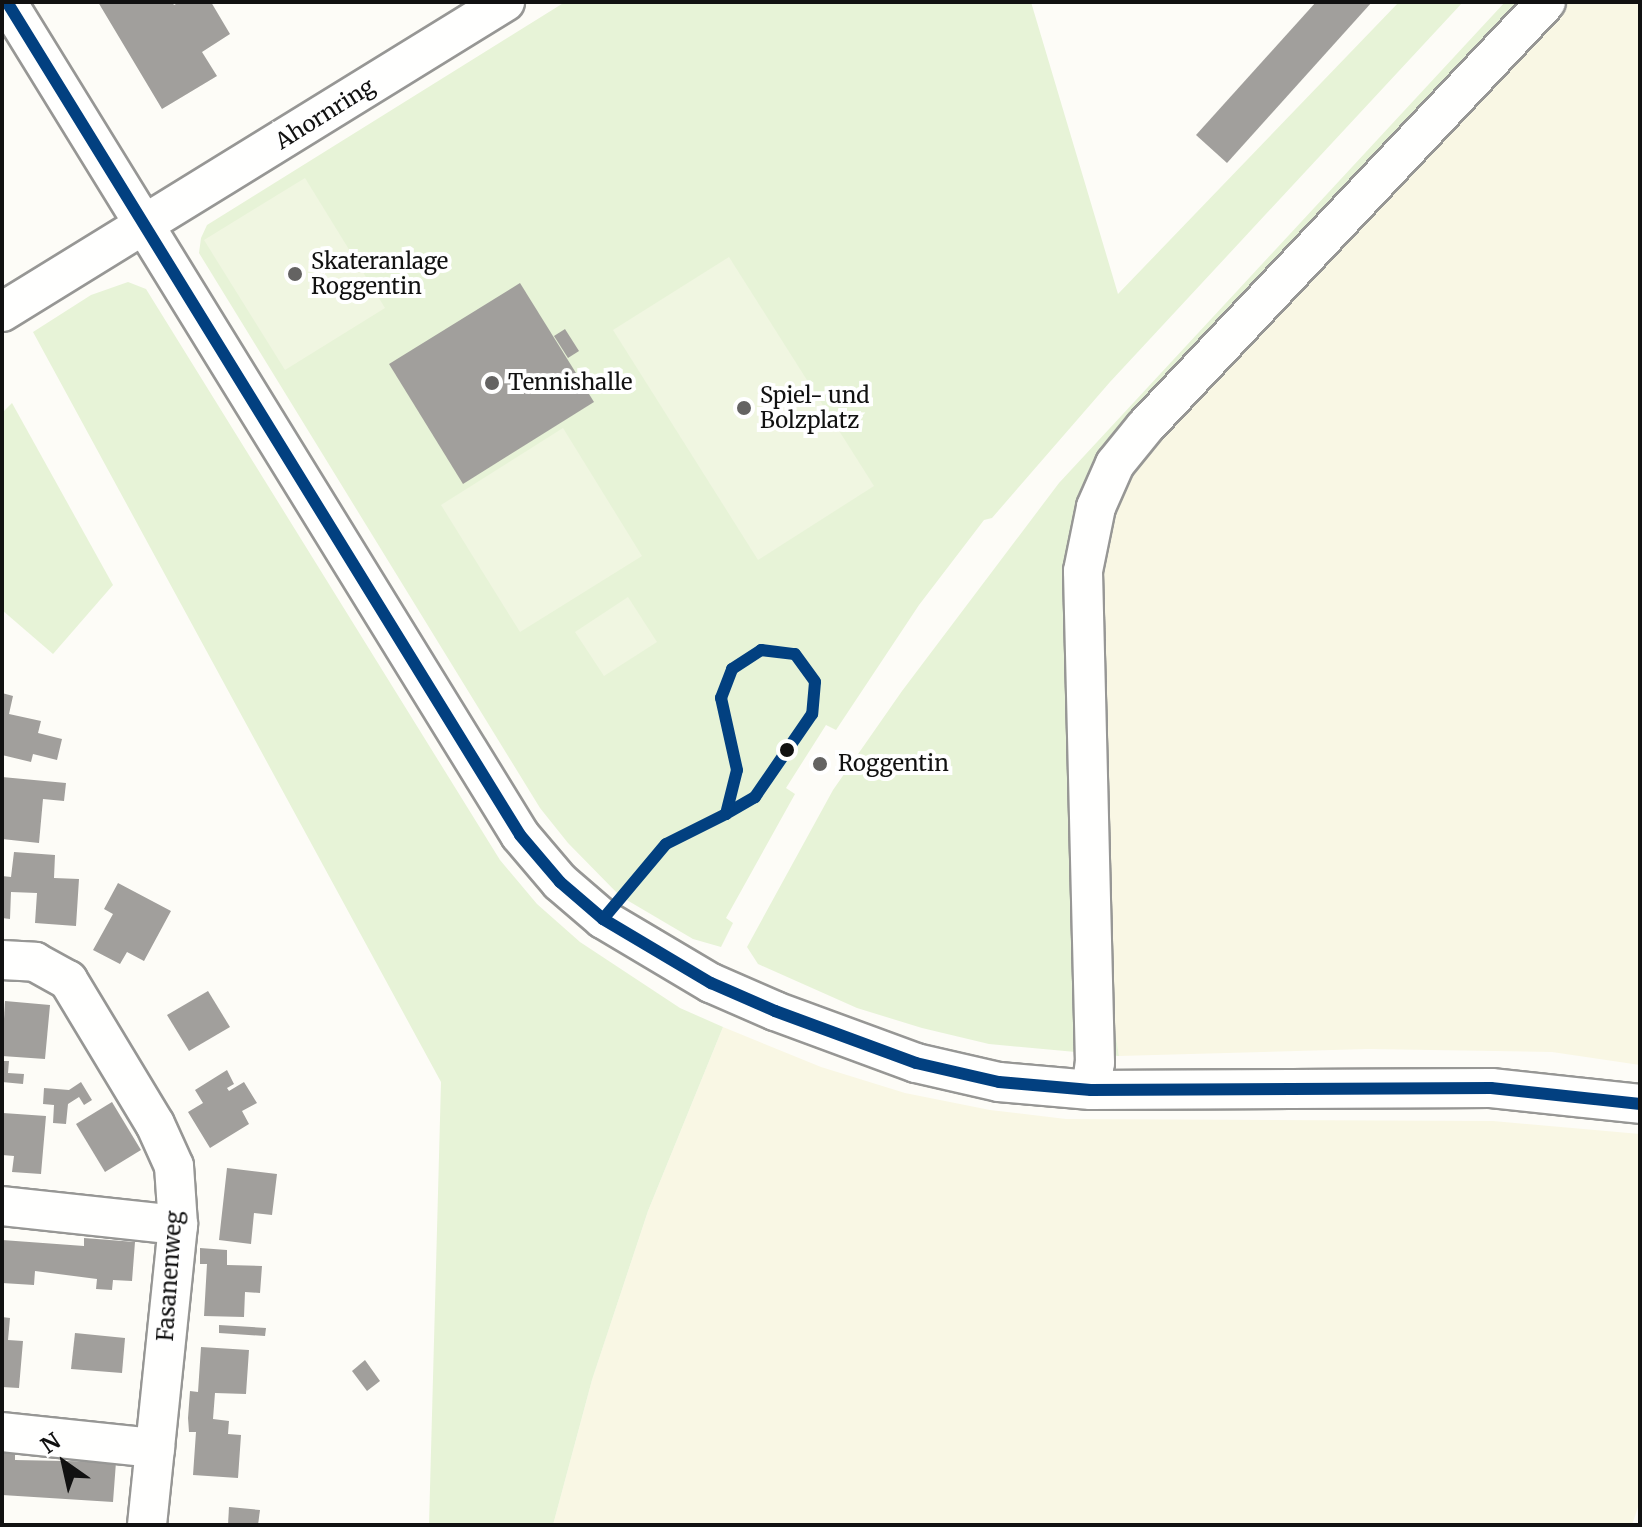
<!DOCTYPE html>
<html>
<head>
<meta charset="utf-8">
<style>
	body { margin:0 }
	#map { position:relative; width:1642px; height:1527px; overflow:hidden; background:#fdfcf7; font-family:Merriweather,serif }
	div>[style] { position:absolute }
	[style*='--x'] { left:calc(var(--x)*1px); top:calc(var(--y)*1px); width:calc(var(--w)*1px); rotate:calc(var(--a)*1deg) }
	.farmland>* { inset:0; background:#f9f7e4 }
	.green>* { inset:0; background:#e7f3d7 }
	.pitch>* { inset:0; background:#f0f6e1 }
	.building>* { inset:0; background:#a19f9c }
	.roads { filter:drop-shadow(2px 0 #979795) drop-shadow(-2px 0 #979795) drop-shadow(0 2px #979795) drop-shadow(0 -2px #979795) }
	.minor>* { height:38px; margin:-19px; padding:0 19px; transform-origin:19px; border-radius:19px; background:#fffffe }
	.bus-1>* { height:12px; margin:-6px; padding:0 6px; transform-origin:6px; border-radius:6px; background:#024080 }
	.dots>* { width:22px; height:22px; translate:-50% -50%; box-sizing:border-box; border:4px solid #fff; border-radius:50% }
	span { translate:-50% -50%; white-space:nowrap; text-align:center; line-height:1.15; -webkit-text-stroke:8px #fff; paint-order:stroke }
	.street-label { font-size:22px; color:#111 }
	.poi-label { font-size:22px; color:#111 }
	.left { translate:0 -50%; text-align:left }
	.frame { position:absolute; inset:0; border:4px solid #111; pointer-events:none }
	.north { position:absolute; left:24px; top:1423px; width:80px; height:80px; -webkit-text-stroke:6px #fff; paint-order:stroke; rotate:326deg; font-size:22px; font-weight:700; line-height:32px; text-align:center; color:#111 }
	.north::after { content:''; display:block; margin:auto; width:28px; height:36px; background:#111; clip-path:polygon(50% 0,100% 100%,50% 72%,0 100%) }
</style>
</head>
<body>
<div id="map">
	<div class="farmland">
		<i style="clip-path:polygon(1563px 2px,1640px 2px,1640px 1065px,1552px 1052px,1368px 1049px,1119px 1056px,1105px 971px,1094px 587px,1103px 525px,1127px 467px)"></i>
		<i style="clip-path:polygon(723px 1027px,821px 1067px,905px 1093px,990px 1110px,1066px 1119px,1493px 1121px,1640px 1134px,1640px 1501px,1632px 1525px,553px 1525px,592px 1380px,648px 1211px)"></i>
	</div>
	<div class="green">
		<i style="clip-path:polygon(565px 2px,1031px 2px,1118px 294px,1399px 2px,1463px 2px,1110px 382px,992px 518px,984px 520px,919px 605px,836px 730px,826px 725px,786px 788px,795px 794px,726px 918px,733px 923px,721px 947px,693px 939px,620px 896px,568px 843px,540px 808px,199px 253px,201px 238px,207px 225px)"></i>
		<i style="clip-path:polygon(1505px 2px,1563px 2px,1127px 467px,1103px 525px,1094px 587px,1105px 971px,1119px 1056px,989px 1044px,922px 1028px,857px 1008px,758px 964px,747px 947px,833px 790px,902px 691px,1059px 483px)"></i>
		<i style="clip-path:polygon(128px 282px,146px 289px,500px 860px,537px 904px,580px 942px,680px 1008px,723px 1027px,648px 1211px,592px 1380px,553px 1525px,429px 1525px,441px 1082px,33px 332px,91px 295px)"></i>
		<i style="clip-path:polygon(12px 403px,113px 585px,53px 654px,2px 610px,2px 413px)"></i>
	</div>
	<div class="pitch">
		<i style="clip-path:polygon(305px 178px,385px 308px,285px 370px,204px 240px)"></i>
		<i style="clip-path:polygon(729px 257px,874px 486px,758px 560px,613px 330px)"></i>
		<i style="clip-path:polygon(563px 428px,642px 556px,520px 632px,441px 505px)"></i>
		<i style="clip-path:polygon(628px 597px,657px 642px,604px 676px,575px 632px)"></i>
	</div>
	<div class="building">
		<i style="clip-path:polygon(98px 2px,172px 2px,174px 5px,180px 2px,211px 2px,230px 34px,202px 52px,217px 76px,162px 109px)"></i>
		<i style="clip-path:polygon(1316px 2px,1372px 2px,1227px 163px,1196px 135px)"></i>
		<i style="clip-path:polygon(520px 283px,594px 402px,463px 484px,389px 364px)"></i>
		<i style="clip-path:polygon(565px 329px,579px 351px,568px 358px,554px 336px)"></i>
		<i style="clip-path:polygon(2px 693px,13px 696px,9px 714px,41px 721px,38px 733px,62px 739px,57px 760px,33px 754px,31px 762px,2px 755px)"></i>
		<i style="clip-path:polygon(2px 777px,66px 783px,64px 801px,43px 799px,39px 843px,2px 839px)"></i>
		<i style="clip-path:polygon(14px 852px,55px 855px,54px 878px,79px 879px,76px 926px,35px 923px,37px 893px,11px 892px,10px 919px,2px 918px,2px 876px,11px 877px)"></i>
		<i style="clip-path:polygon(118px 883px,171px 911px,144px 961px,127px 952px,120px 964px,93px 950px,113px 914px,104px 909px)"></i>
		<i style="clip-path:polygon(208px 991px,230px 1027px,189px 1051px,167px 1015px)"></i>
		<i style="clip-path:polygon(5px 1001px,50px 1005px,45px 1059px,2px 1056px)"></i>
		<i style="clip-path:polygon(2px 1061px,9px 1061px,8px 1073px,24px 1074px,23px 1084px,2px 1082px)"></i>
		<i style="clip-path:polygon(227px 1070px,234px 1084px,227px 1088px,229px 1091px,244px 1082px,257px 1103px,242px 1111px,249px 1124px,210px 1148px,188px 1112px,203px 1103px,195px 1090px)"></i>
		<i style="clip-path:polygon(81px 1082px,92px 1100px,84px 1105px,79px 1097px,68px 1104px,66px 1124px,53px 1123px,54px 1105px,43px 1104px,44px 1088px,69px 1090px)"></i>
		<i style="clip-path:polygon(112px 1102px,141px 1150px,105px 1172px,76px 1124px)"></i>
		<i style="clip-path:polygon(3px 1113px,46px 1116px,41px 1174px,12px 1172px,14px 1156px,2px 1155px)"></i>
		<i style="clip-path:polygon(227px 1168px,277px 1174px,272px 1215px,254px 1213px,251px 1244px,219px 1240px)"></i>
		<i style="clip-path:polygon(84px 1238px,135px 1242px,132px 1281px,113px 1280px,112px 1290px,96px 1289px,97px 1279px,35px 1271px,34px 1285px,2px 1283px,2px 1240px,84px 1246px)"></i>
		<i style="clip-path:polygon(200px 1248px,227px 1250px,227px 1265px,262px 1266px,260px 1293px,245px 1292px,244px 1317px,204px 1316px,207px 1264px,200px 1264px)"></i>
		<i style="clip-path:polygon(2px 1317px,10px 1318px,8px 1340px,23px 1341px,19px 1388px,2px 1387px)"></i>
		<i style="clip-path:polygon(219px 1325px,266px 1328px,265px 1336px,219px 1333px)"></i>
		<i style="clip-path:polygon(75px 1333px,125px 1338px,122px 1373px,71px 1369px)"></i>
		<i style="clip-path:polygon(201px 1347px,249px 1350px,246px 1394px,215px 1393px,213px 1419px,229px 1421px,228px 1434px,241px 1435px,238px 1478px,193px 1475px,196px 1432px,189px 1432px,188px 1418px,190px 1391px,198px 1392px)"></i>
		<i style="clip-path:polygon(365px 1360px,380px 1381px,367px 1391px,352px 1371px)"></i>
		<i style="clip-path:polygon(2px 1450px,15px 1451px,15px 1460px,116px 1462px,113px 1502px,2px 1495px)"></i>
		<i style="clip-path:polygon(229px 1507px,260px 1510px,258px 1525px,228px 1525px)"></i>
	</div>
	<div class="roads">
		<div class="minor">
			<i style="--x:7;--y:2;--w:978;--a:58.37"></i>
			<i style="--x:520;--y:835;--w:62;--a:49.6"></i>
			<i style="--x:560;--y:882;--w:57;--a:40.7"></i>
			<i style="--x:603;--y:919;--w:126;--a:30.7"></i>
			<i style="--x:711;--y:983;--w:70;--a:23.6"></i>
			<i style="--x:775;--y:1011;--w:150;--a:20.2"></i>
			<i style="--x:916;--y:1063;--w:85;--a:12.9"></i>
			<i style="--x:999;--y:1082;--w:92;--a:5"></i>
			<i style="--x:1091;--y:1090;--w:400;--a:-0.3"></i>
			<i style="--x:1491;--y:1088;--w:150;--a:6.1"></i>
			<i style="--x:2;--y:312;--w:591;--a:-31.65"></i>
			<i style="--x:2;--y:960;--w:33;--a:3"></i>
			<i style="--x:35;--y:962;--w:38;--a:29"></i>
			<i style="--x:68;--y:980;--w:168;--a:58.9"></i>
			<i style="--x:155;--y:1124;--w:46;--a:65.7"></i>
			<i style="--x:174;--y:1166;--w:59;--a:86.1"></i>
			<i style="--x:178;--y:1225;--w:302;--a:95.9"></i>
			<i style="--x:1091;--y:1090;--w:27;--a:-82"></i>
			<i style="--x:1095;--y:1063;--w:492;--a:-91.4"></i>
			<i style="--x:1083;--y:571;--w:65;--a:-78.5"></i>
			<i style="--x:1096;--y:507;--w:47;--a:-66.2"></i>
			<i style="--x:1115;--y:464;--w:48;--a:-51"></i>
			<i style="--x:1145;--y:427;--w:584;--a:-46.66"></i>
			<i style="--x:2;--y:1206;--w:177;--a:6.2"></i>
			<i style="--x:2;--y:1432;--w:154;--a:6"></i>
		</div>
	</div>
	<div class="bus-1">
		<i style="--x:7;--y:2;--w:978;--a:58.37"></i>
		<i style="--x:520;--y:835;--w:62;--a:49.6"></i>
		<i style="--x:560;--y:882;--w:57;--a:40.7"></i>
		<i style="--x:603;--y:919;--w:126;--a:30.7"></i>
		<i style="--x:711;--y:983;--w:70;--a:23.6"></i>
		<i style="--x:775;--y:1011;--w:150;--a:20.2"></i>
		<i style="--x:916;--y:1063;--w:85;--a:12.9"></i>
		<i style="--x:999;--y:1082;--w:92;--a:5"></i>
		<i style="--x:1091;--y:1090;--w:400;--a:-0.3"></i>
		<i style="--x:1491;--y:1088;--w:150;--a:6.1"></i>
		<i style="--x:761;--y:650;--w:34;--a:7"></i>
		<i style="--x:795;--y:654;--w:34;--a:54"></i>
		<i style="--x:815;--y:682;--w:32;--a:95"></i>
		<i style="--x:812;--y:714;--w:101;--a:124.5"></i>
		<i style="--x:755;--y:797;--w:34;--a:150"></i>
		<i style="--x:726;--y:814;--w:45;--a:-76"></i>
		<i style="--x:737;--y:770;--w:74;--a:-102.5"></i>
		<i style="--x:721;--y:698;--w:31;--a:-69"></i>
		<i style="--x:732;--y:669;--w:35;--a:-33"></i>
		<i style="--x:603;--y:919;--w:98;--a:-50"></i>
		<i style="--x:666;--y:844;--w:67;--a:-26.6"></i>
	</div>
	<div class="dots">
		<i style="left:295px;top:274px;background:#646362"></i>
		<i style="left:492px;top:383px;background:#646362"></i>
		<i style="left:744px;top:408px;background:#646362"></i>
		<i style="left:787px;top:750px;background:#111"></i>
		<i style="left:820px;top:764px;background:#646362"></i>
	</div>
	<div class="street-label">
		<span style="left:325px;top:114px;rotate:-32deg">Ahornring</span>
		<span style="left:170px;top:1276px;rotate:-86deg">Fasanenweg</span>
	</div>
	<div class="poi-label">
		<span class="left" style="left:311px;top:274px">Skateranlage<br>Roggentin</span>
		<span class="left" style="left:508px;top:383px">Tennishalle</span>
		<span class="left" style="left:760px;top:408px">Spiel- und<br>Bolzplatz</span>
		<span class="left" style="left:838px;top:764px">Roggentin</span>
	</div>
	<div class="frame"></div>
	<div class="north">N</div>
</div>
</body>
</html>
